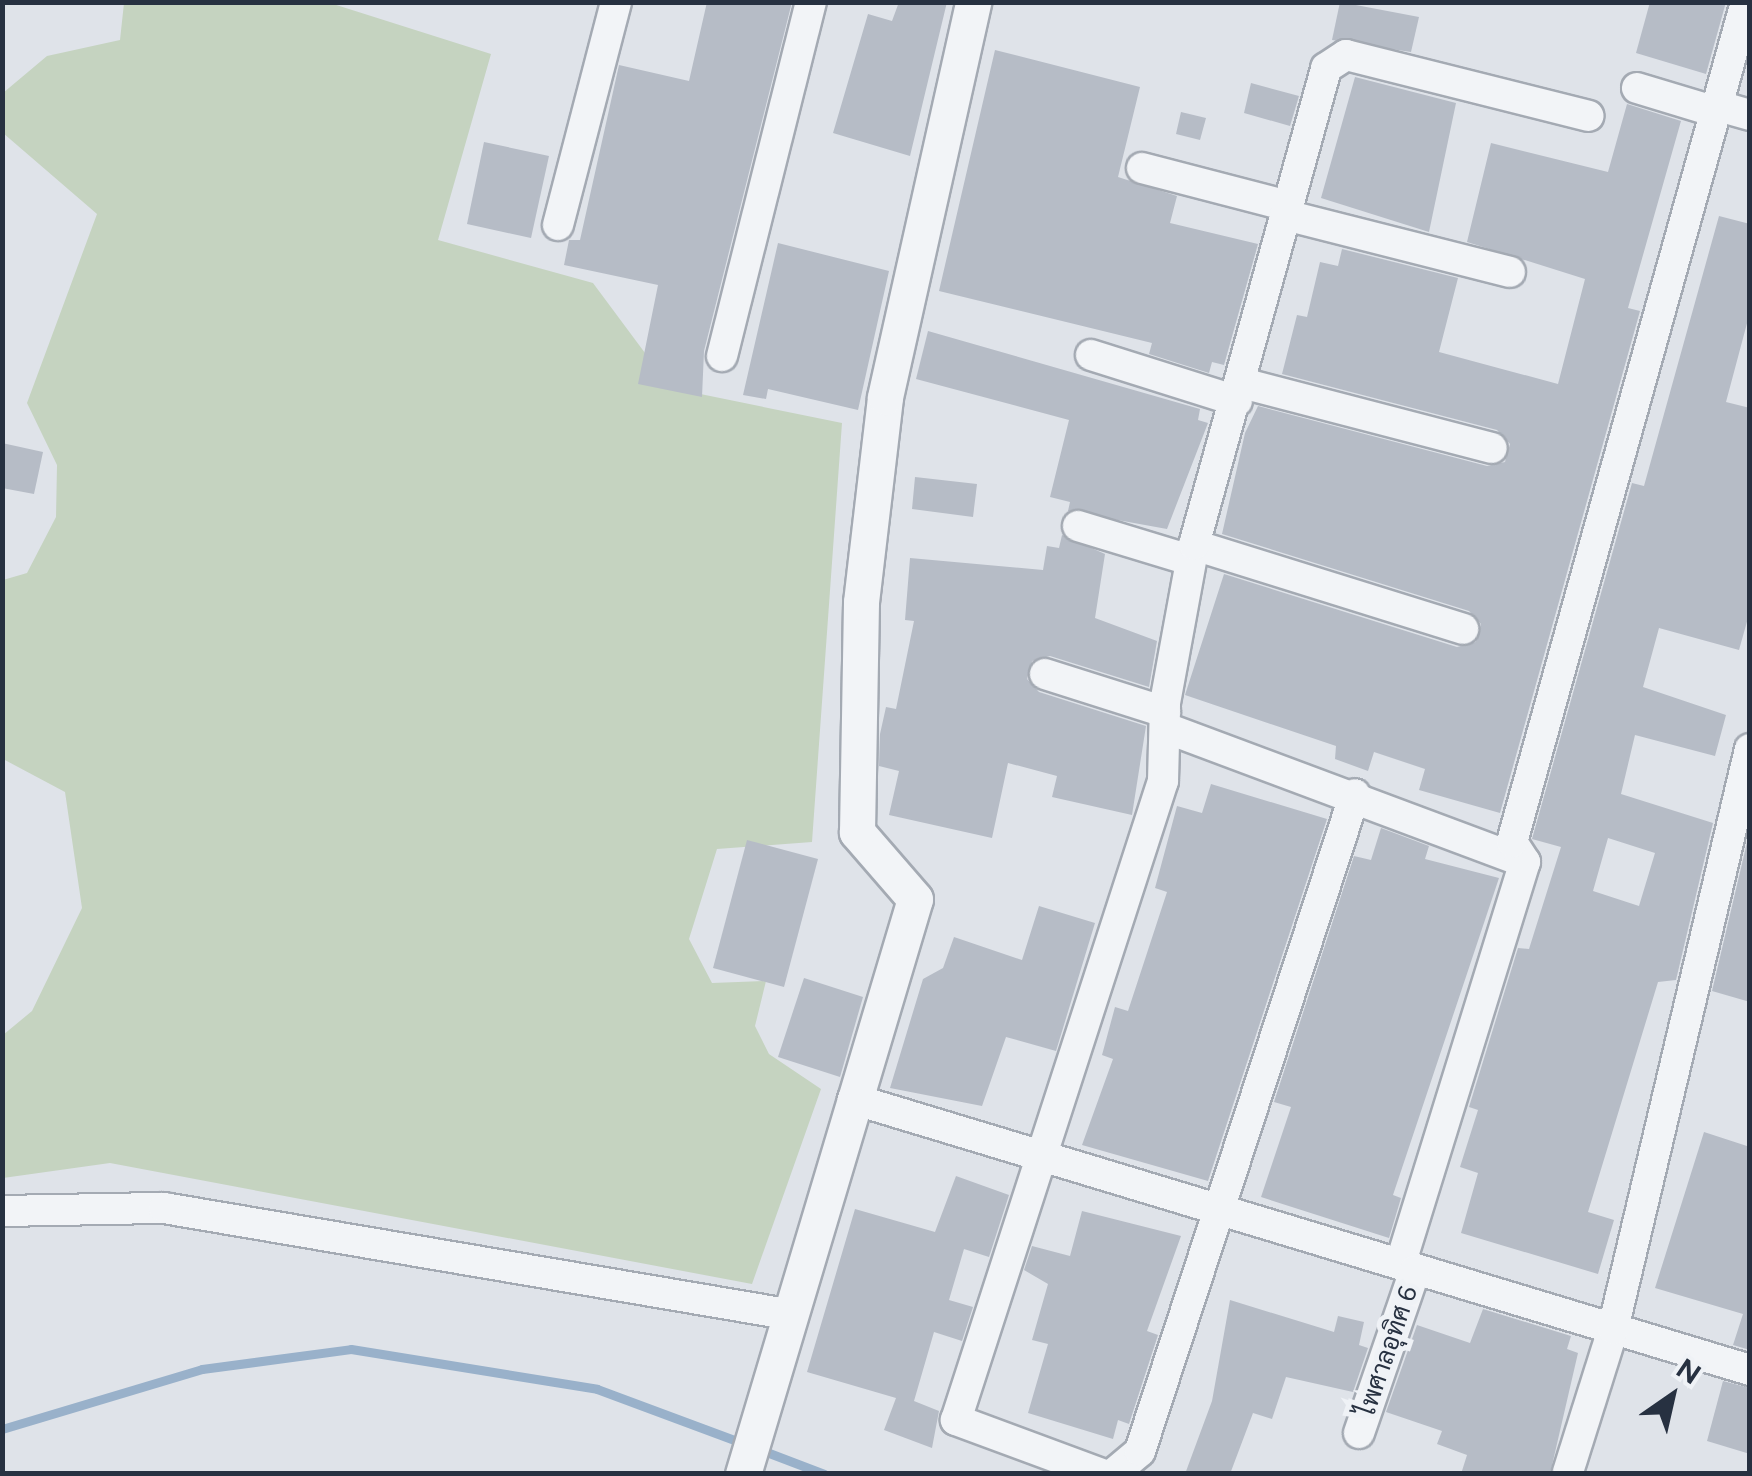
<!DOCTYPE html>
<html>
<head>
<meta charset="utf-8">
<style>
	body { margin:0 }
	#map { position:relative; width:1752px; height:1476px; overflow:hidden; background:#dfe3e9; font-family:Figtree,Sarabun,sans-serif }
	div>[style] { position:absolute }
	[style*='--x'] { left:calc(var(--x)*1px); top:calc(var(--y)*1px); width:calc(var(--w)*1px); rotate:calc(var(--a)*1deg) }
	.green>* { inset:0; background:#c5d3c0 }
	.stream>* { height:9px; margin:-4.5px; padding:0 4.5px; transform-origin:4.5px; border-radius:4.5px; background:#99b1ca }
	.building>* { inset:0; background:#b6bcc6 }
	.roads { filter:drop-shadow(2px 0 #a4aab3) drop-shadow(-2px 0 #a4aab3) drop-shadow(0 2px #a4aab3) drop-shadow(0 -2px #a4aab3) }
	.minor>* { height:30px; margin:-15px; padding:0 15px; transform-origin:15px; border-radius:15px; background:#f2f4f7 }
	.tertiary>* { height:35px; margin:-17.5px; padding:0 17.5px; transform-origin:17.5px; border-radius:17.5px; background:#f2f4f7 }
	span { translate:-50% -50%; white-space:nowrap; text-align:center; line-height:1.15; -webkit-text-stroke:10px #eff2f6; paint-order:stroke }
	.street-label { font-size:25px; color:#273141 }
	.frame { position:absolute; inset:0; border:5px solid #273141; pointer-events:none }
	.north { position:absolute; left:1622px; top:1346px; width:100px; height:100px; -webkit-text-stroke:8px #eff2f6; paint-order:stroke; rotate:34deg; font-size:28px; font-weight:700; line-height:40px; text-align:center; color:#273141 }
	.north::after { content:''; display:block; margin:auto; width:35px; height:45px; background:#273141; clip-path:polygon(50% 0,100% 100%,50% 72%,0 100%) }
</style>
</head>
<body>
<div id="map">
	<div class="green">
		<i style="clip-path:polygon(124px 3px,330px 3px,491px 54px,438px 240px,593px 283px,671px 388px,842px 423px,812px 842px,717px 849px,689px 939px,712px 983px,766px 981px,755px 1026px,769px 1054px,821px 1089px,752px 1284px,110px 1163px,3px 1178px,3px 1035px,32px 1011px,82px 908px,65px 792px,3px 759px,3px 580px,27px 573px,56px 517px,57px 465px,27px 403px,97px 214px,3px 133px,3px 93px,47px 56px,120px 40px)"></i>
	</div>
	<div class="stream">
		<i style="--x:2;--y:1429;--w:209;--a:-16.7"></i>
		<i style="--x:202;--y:1369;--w:150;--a:-7.6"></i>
		<i style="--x:351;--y:1349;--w:249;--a:9.2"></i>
		<i style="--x:597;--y:1389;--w:155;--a:20.4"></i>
		<i style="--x:756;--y:1448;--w:73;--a:20.9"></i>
	</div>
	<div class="building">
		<i style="clip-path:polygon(707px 2px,792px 2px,704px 351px,702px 397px,638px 384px,658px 285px,564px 265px,569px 240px,580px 240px,619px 65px,689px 81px)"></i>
		<i style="clip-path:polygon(899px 2px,947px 2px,910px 156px,833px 133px,868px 14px,892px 21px)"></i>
		<i style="clip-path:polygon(1340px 2px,1419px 17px,1411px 52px,1332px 40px)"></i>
		<i style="clip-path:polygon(1650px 2px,1726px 2px,1706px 74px,1636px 53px)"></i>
		<i style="clip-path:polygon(995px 50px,1140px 87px,1118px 177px,1177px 196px,1170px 223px,1258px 244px,1224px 365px,1212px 362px,1209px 373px,1149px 354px,1152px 343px,939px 291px)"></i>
		<i style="clip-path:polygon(1355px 77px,1456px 103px,1429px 232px,1321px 198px)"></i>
		<i style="clip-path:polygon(1251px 83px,1299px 96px,1290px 126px,1244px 113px)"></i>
		<i style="clip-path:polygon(1627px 104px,1681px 121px,1628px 308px,1640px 311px,1500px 813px,1419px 790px,1425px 769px,1374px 752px,1368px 771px,1335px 759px,1336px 746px,1185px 695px,1224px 574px,1457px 647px,1476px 642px,1481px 624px,1469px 611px,1222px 534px,1245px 433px,1258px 406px,1487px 466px,1505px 462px,1510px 444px,1497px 430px,1282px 374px,1297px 315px,1307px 317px,1320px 262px,1338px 266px,1342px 249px,1458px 278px,1439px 352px,1558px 384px,1585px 279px,1467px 242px,1491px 143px,1608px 172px)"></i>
		<i style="clip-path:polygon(1181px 112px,1206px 118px,1200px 140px,1176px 134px)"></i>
		<i style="clip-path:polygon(484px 142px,549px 156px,531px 238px,467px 224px)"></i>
		<i style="clip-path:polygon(evenodd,1719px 216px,1750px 224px,1750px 312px,1726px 402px,1750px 408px,1748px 618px,1739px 650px,1659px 628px,1643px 687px,1726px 715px,1715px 756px,1635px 735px,1621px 794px,1713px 823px,1676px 980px,1658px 982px,1588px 1212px,1614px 1220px,1598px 1274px,1461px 1233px,1478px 1173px,1460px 1167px,1478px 1110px,1469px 1107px,1518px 948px,1529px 949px,1561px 847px,1532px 839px,1632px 483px,1644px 486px,1719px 216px,1608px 838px,1655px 853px,1639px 906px,1593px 891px,1608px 838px)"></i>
		<i style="clip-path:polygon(778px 243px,889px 271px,858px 410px,768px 389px,766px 399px,743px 395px)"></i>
		<i style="clip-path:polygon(928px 331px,1200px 409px,1198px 420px,1208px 423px,1167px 529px,1068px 511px,1070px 502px,1050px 497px,1069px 420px,916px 379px)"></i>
		<i style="clip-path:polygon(2px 443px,43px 452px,34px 494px,2px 488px)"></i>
		<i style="clip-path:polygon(915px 477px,977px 484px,973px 517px,912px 509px)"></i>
		<i style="clip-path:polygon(1062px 535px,1105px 554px,1095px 618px,1157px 641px,1149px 687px,1050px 656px,1032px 661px,1027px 679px,1039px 692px,1146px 726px,1132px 815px,1052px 797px,1057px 776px,1008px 763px,992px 838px,889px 815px,899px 771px,879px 766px,880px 734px,886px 707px,896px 709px,914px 621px,905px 620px,910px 558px,1043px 570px,1047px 546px,1059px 548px)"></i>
		<i style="clip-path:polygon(1211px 784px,1327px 819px,1208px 1181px,1082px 1145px,1113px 1059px,1102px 1055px,1115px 1007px,1128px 1011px,1167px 892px,1155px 888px,1177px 806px,1202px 813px)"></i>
		<i style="clip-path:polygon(1381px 828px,1429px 846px,1425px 859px,1499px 878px,1393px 1195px,1401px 1198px,1389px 1238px,1261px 1197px,1291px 1107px,1274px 1102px,1354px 856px,1371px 860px)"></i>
		<i style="clip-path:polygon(1749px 834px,1750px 834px,1750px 1002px,1712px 991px)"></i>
		<i style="clip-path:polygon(747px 840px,818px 859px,784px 987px,713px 968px)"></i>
		<i style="clip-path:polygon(1039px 906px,1095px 923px,1056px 1051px,1006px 1037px,982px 1106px,890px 1088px,923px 979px,943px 968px,954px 937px,1022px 960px)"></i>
		<i style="clip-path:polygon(804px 978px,863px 997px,840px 1077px,778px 1057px)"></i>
		<i style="clip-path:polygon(1704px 1132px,1750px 1147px,1750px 1350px,1733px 1345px,1743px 1314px,1655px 1288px)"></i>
		<i style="clip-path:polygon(956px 1176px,1009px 1195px,989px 1257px,964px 1249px,949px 1300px,973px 1307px,962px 1341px,934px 1332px,914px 1401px,939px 1411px,932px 1448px,884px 1430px,896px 1398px,807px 1372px,855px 1209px,935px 1232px)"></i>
		<i style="clip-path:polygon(1082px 1211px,1181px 1236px,1147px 1331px,1158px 1335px,1129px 1424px,1118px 1420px,1113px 1439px,1028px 1413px,1048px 1344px,1032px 1340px,1048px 1284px,1024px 1270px,1032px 1246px,1070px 1256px)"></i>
		<i style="clip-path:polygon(1230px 1300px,1334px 1332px,1338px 1316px,1364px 1322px,1359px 1345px,1368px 1348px,1353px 1392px,1286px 1377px,1272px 1419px,1253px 1413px,1230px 1474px,1185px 1474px,1212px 1401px)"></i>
		<i style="clip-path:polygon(1483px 1309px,1571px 1336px,1567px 1349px,1578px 1353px,1550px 1474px,1461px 1474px,1467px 1455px,1437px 1444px,1442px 1431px,1386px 1412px,1417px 1325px,1470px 1343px)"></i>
		<i style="clip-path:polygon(1723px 1381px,1750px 1388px,1750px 1454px,1707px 1441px)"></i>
	</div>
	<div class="roads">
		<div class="minor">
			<i style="--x:1637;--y:88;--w:79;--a:16.8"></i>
			<i style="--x:1715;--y:105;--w:36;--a:16"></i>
			<i style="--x:1142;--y:168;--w:151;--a:14.6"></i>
			<i style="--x:1285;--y:215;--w:232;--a:14.2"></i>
			<i style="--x:558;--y:225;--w:230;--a:-75.4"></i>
			<i style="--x:1091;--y:355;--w:153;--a:17.5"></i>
			<i style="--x:722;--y:356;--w:365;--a:-75.9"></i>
			<i style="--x:1242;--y:383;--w:258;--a:14.6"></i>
			<i style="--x:1078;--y:526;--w:117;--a:16.9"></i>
			<i style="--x:1194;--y:545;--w:282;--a:17.3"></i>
			<i style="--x:1045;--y:674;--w:126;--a:17.6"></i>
			<i style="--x:1166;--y:728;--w:383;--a:20.5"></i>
			<i style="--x:853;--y:1099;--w:937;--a:16.81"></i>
			<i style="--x:2;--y:1211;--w:162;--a:-1.1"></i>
			<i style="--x:164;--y:1208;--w:632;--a:9.66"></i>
			<i style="--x:1401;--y:1262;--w:419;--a:-72.8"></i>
			<i style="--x:1525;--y:862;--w:24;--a:-123"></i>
			<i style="--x:1512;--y:842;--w:872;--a:-74.43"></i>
			<i style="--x:1359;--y:1433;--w:172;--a:-71"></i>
			<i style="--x:1568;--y:1472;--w:150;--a:-72.5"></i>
			<i style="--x:1613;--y:1329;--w:596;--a:-76.71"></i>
			<i style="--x:1102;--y:1474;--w:156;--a:-159.7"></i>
			<i style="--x:956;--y:1420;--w:672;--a:-72.05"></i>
			<i style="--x:1163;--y:781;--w:78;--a:-88.5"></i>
			<i style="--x:1165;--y:703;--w:161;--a:-79.6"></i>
			<i style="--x:1194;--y:545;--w:495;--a:-74.5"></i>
			<i style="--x:1326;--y:68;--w:24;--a:-33"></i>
			<i style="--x:1346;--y:55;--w:250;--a:14.1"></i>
			<i style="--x:1113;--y:1474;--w:35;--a:-40"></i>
			<i style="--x:1140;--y:1451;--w:691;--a:-71.88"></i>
		</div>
		<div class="tertiary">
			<i style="--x:743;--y:1474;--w:600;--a:-73.35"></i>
			<i style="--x:915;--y:899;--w:89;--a:-130.9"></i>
			<i style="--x:857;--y:832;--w:230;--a:-89"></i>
			<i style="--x:861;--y:602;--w:206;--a:-83.3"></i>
			<i style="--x:885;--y:397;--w:405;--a:-77.4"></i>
		</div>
	</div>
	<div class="street-label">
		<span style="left:1387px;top:1351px;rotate:-71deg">ไพศาลอุทิศ 6</span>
	</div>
	<div class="frame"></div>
	<div class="north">N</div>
</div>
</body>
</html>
